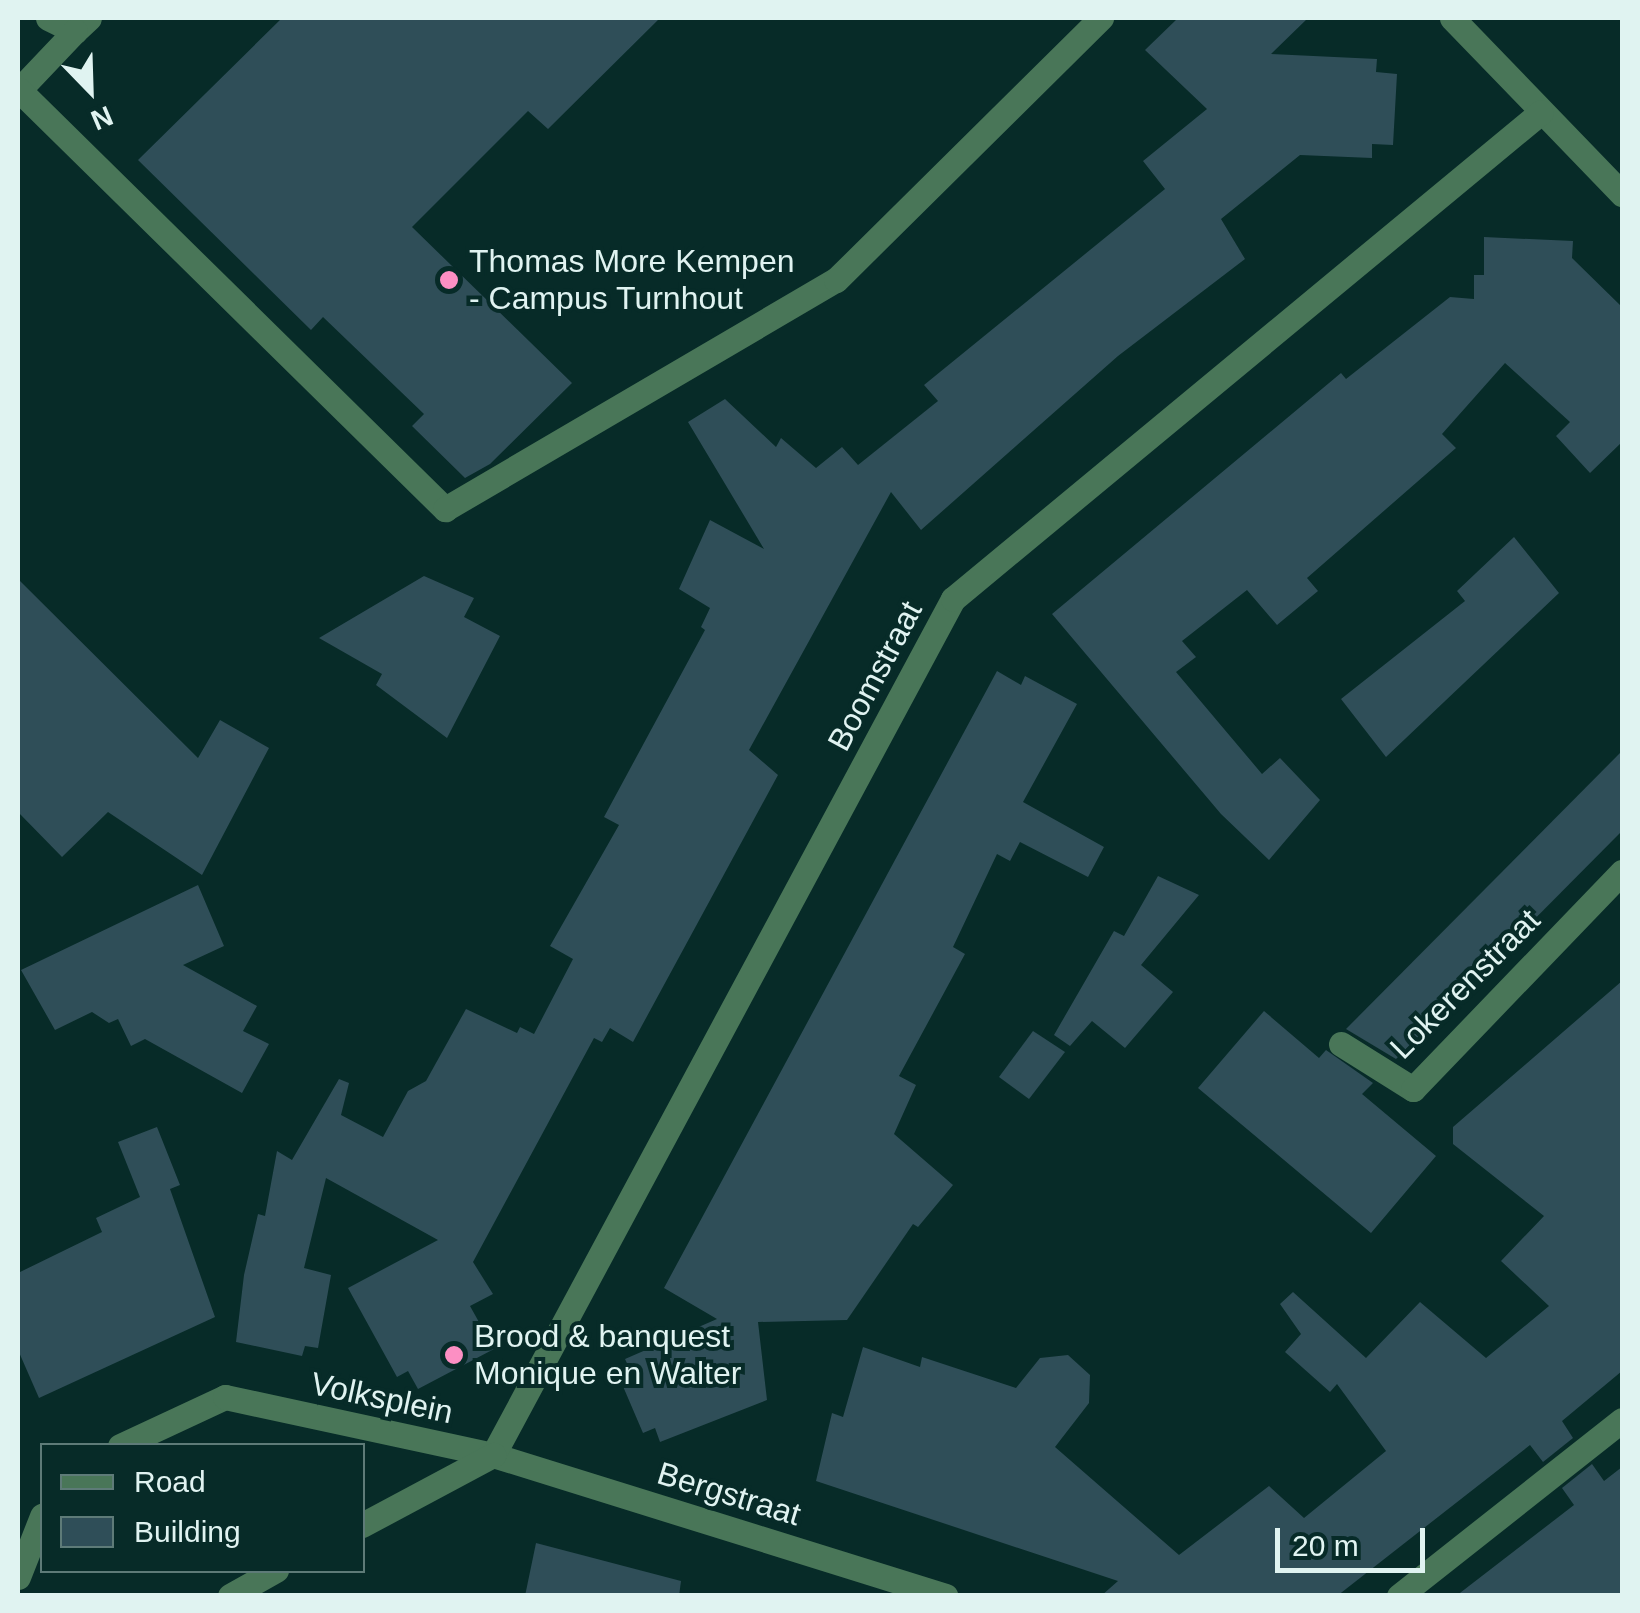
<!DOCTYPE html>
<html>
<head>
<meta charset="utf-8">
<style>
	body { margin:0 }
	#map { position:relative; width:1640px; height:1613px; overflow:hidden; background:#072b28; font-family:Helvetica,sans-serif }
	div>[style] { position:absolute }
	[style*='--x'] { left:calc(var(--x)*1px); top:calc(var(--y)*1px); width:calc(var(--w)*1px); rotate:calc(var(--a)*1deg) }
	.building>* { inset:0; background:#2f4e58 }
	.service>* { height:25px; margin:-12.5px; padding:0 12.5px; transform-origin:12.5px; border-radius:12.5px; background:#497658 }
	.minor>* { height:25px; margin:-12.5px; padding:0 12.5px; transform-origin:12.5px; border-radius:12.5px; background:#497658 }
	.dots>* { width:28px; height:28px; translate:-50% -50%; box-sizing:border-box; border:5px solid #072b28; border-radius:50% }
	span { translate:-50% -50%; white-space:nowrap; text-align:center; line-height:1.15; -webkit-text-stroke:8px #072b28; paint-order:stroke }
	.poi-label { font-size:32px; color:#e0f3f1 }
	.left { translate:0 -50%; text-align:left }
	.street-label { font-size:32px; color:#e0f3f1 }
	.frame { position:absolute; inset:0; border:20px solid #e0f3f1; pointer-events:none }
	.legend { position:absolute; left:40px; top:1443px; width:325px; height:130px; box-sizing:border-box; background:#072b28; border:2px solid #5e7b78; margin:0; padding:12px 18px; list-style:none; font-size:30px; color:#e0f3f1 }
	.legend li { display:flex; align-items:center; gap:20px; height:50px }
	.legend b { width:50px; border:2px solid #5e7b78 }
	.north { position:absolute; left:40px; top:40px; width:100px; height:100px; -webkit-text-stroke:8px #072b28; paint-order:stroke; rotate:157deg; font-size:28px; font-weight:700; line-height:40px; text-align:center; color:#e0f3f1 }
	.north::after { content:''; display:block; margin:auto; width:35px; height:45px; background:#e0f3f1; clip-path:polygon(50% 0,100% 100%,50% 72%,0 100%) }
	.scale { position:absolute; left:1275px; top:1528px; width:150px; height:45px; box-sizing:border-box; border:5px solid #e0f3f1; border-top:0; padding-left:12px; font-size:30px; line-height:35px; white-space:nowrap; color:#e0f3f1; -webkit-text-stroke:8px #072b28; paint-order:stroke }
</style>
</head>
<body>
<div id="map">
	<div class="building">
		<i style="clip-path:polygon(282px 18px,660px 18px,548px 129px,528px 111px,412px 227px,572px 383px,490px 464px,465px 478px,412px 426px,424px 414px,323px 317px,311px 330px,138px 160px)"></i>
		<i style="clip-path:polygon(1178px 18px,1308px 18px,1271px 54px,1377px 59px,1376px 72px,1397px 74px,1393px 145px,1372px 144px,1372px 158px,1300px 155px,1221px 219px,1245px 259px,1118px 356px,921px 530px,891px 492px,749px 750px,778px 775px,633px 1042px,610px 1028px,602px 1042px,594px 1038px,473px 1262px,493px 1294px,470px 1306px,494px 1349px,418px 1389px,408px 1371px,397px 1377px,348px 1288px,438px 1240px,326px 1178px,304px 1268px,331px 1275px,318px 1348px,305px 1346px,302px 1356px,236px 1342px,244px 1275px,258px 1214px,265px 1216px,277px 1151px,292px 1160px,339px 1079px,349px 1083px,341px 1115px,383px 1137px,408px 1091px,426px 1081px,466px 1009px,517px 1033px,520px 1027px,534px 1034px,573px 959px,550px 946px,619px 825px,604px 817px,705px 630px,701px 627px,710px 608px,679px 589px,710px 520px,764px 549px,688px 422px,725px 399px,776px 447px,781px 438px,816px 468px,842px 447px,858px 465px,938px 401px,924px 385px,1165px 189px,1143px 161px,1207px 109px,1145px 50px)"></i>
		<i style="clip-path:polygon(1484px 237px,1573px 241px,1572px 258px,1622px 307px,1622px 442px,1590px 473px,1556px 436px,1570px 422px,1505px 363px,1442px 434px,1456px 448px,1307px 578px,1318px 591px,1277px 625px,1247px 590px,1182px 641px,1196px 657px,1176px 672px,1262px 774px,1280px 758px,1320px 800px,1269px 860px,1221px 814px,1052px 614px,1341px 373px,1346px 379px,1450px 297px,1474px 299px,1474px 275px,1484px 275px)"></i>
		<i style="clip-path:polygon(1514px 537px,1559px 593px,1386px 757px,1341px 699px,1465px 601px,1457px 591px)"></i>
		<i style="clip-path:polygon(424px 576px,474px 598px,464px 617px,500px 636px,447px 738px,376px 685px,382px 674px,319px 638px)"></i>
		<i style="clip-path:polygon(18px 579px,198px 758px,220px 720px,269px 748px,202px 875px,108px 812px,62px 857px,18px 812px)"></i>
		<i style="clip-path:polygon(997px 671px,1021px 685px,1025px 676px,1077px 704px,1023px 802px,1104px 847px,1088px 877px,1020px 842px,1010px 861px,997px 854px,953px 947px,965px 954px,899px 1076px,916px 1085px,894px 1134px,953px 1185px,918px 1227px,913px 1224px,847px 1320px,758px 1322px,767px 1400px,660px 1442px,655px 1428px,643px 1433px,619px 1377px,631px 1372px,625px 1359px,717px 1319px,664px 1288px)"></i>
		<i style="clip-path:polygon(1622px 751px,1622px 831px,1396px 1059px,1346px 1029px)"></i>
		<i style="clip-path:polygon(1158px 876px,1199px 895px,1141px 965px,1173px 992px,1125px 1048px,1092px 1021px,1070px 1046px,1054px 1035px,1114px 931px,1124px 936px)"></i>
		<i style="clip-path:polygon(198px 885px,224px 946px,183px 965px,257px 1006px,243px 1031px,269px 1044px,242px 1093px,145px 1039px,131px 1046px,118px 1019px,109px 1023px,92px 1012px,55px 1030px,21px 970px)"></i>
		<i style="clip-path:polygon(1622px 981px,1622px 1371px,1562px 1421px,1573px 1438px,1543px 1462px,1530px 1445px,1337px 1596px,1101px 1596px,1118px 1581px,816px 1481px,832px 1413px,843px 1417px,863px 1347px,920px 1367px,922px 1357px,1016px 1388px,1040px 1358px,1068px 1355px,1090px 1375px,1089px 1403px,1055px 1447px,1179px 1555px,1269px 1486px,1304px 1518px,1386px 1451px,1337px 1384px,1330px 1392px,1285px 1352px,1301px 1334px,1280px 1304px,1293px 1292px,1366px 1358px,1420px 1302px,1486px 1358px,1549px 1306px,1501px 1261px,1544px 1216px,1453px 1144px,1453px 1127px)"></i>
		<i style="clip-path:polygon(1264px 1011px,1319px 1058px,1326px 1050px,1373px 1083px,1362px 1094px,1436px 1156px,1371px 1233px,1198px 1088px)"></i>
		<i style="clip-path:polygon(1033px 1031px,1065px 1052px,1029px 1099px,999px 1077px)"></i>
		<i style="clip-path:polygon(157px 1127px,180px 1185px,170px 1189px,215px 1317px,39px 1398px,18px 1350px,18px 1273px,102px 1232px,96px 1218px,140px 1197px,118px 1142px)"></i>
		<i style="clip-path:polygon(1592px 1464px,1604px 1481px,1622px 1467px,1622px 1596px,1456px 1596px,1574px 1505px,1562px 1488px)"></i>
		<i style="clip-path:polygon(536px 1543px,681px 1581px,679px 1596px,525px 1596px)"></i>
	</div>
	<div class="service">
		<i style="--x:48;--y:18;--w:30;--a:26"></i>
		<i style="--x:75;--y:31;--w:19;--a:-43"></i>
		<i style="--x:75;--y:31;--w:81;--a:133.5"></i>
		<i style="--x:19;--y:90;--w:598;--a:44.53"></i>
		<i style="--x:445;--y:509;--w:453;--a:-30.4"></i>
		<i style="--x:836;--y:280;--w:373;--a:-44.7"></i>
	</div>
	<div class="minor">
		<i style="--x:1452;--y:18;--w:245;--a:46"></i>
		<i style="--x:1341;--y:1044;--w:85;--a:32"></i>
		<i style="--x:1413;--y:1089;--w:301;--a:-46.1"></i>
		<i style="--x:120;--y:1446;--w:116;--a:-25"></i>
		<i style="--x:225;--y:1397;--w:274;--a:12.2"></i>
		<i style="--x:493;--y:1455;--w:474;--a:17.3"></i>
		<i style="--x:493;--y:1455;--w:972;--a:-61.75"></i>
		<i style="--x:953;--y:599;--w:763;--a:-39.63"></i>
		<i style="--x:362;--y:1525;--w:149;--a:-28.1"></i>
		<i style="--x:18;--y:1577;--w:66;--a:-68.5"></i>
		<i style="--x:230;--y:1596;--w:53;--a:-29.5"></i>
		<i style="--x:1399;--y:1596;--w:284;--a:-38.3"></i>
	</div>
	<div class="dots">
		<i style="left:449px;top:280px;background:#fc8fc3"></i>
		<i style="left:454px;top:1355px;background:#fc8fc3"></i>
	</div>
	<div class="poi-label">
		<span class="left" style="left:469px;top:280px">Thomas More Kempen<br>- Campus Turnhout</span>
		<span class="left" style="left:474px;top:1355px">Brood &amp; banquest<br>Monique en Walter</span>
	</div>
	<div class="street-label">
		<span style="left:875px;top:676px;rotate:-62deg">Boomstraat</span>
		<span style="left:1465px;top:984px;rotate:-45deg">Lokerenstraat</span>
		<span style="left:382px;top:1398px;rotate:12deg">Volksplein</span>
		<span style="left:729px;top:1494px;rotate:17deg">Bergstraat</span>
	</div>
	<div class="frame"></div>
	<ul class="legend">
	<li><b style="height:12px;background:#497658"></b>Road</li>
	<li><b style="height:28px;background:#2f4e58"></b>Building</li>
	</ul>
	<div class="north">N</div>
	<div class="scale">20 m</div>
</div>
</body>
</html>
